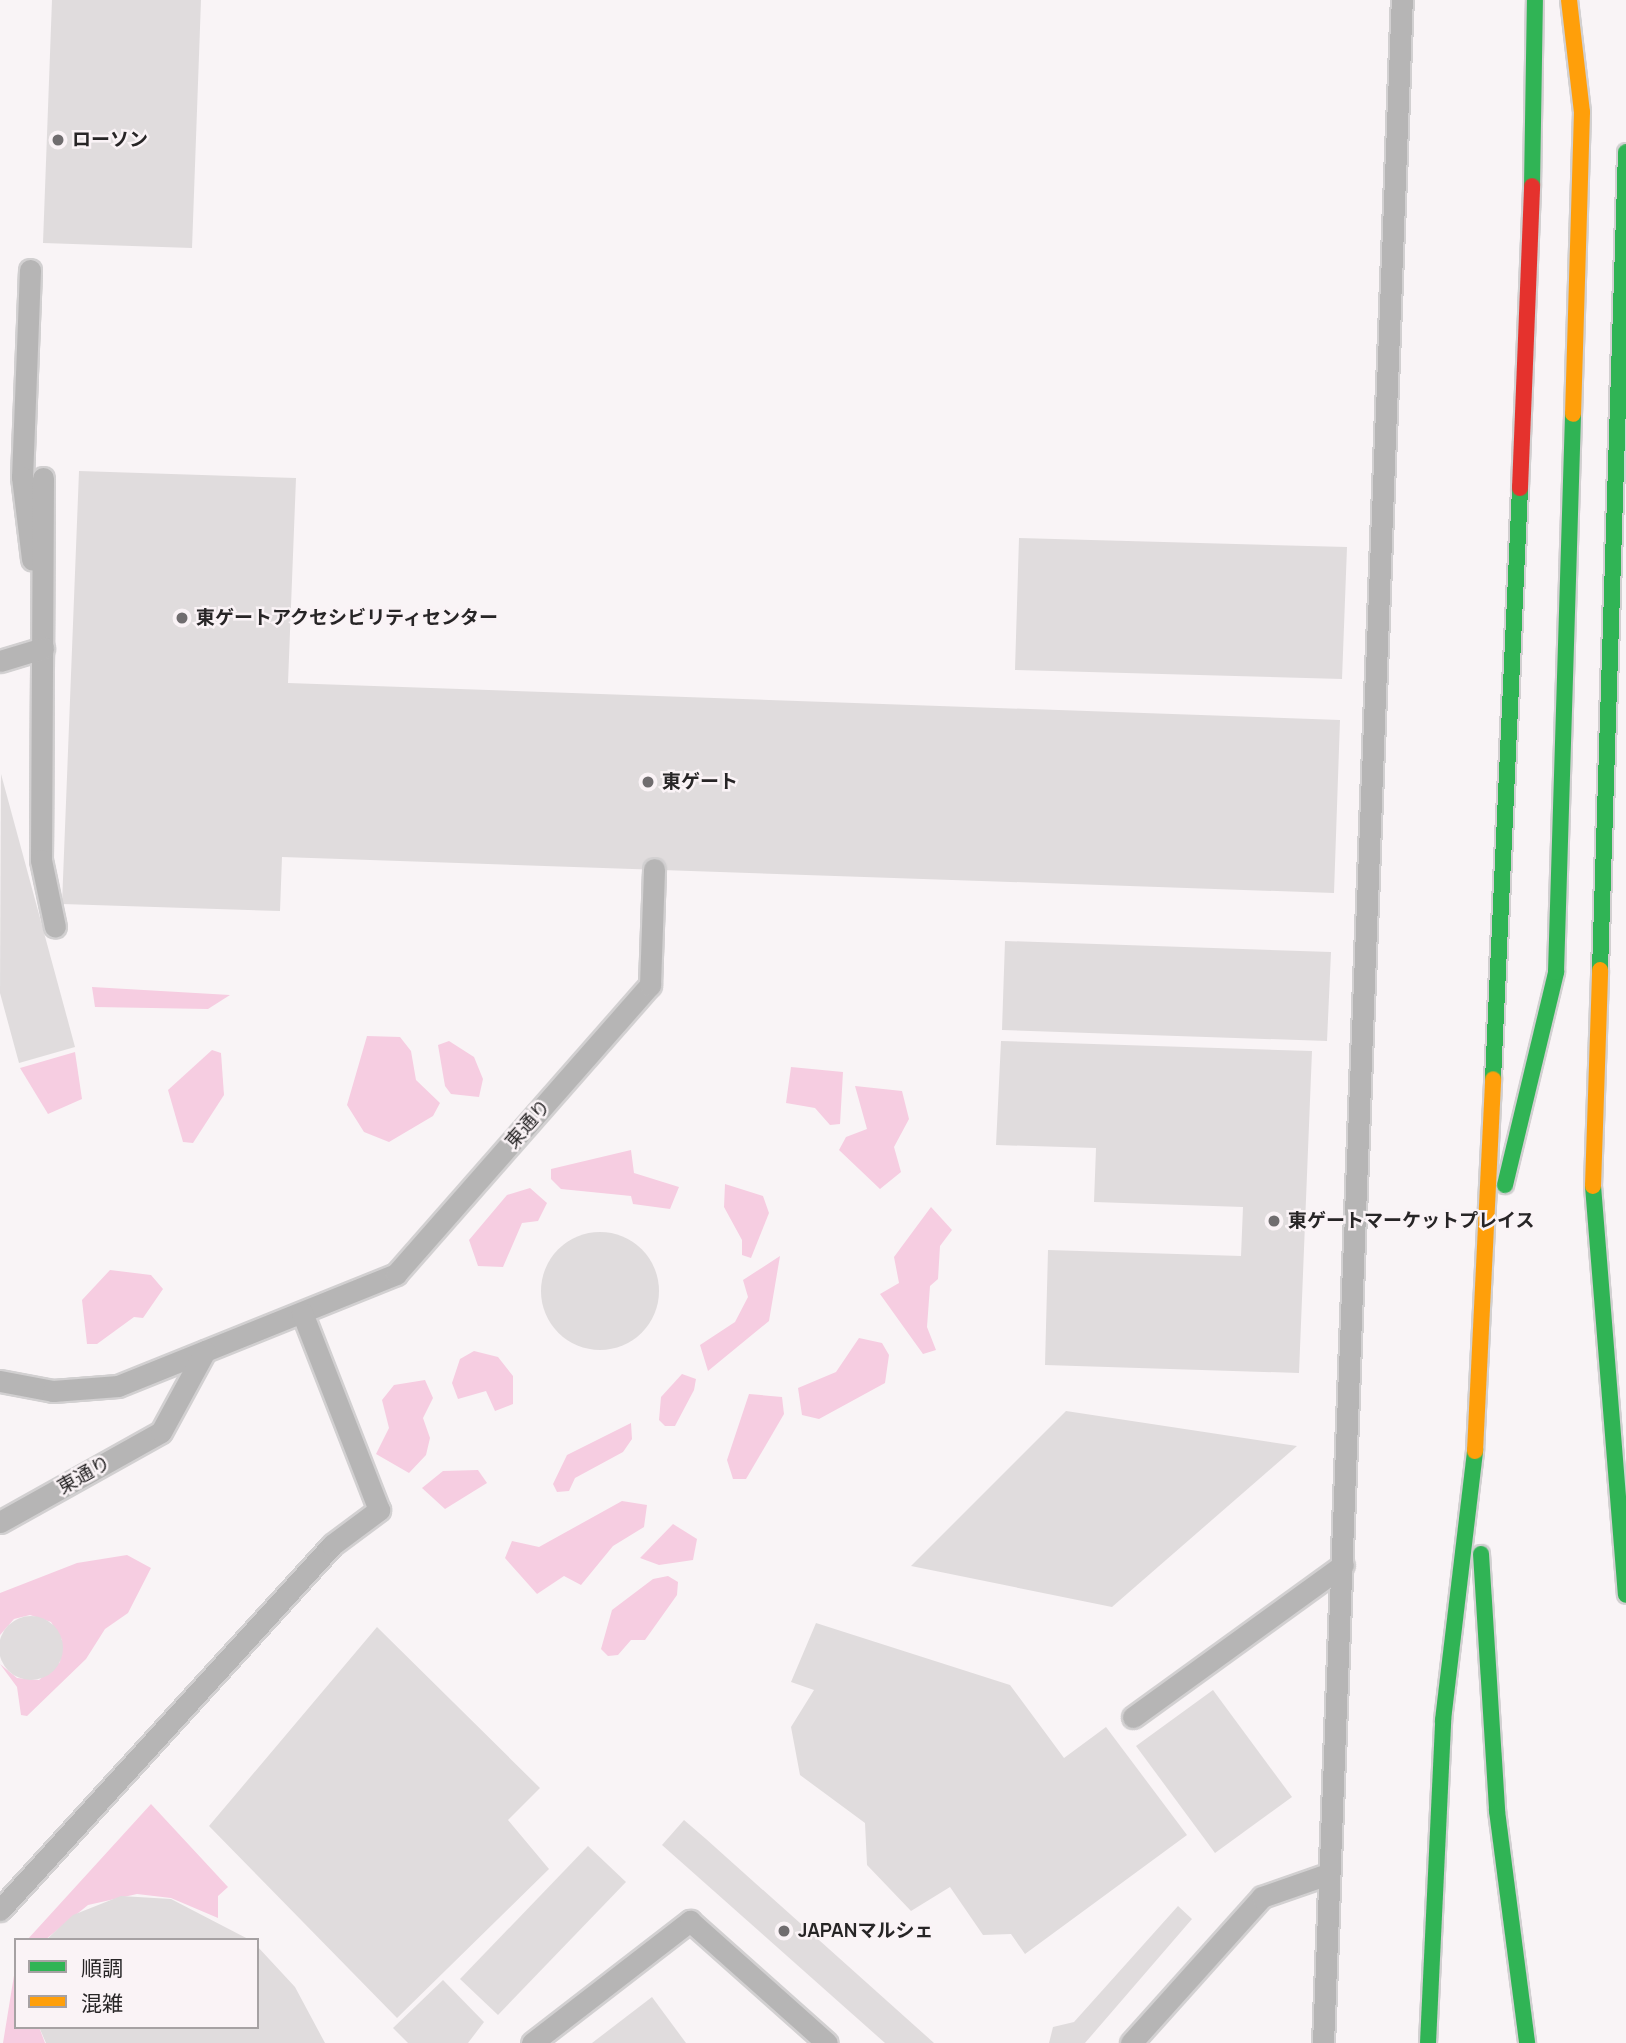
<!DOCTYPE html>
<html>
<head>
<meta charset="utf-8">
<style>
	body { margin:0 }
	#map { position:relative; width:1626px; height:2043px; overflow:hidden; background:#f9f4f6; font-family:Manrope,"Noto Sans JP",sans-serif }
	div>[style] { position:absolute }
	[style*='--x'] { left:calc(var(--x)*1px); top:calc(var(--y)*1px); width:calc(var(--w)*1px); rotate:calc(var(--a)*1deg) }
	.green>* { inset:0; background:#f6cde1 }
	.building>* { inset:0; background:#e0dcdd }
	.round { border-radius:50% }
	.roads { filter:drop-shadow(2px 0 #d2d0d1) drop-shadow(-2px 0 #d2d0d1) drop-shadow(0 2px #d2d0d1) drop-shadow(0 -2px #d2d0d1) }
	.lane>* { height:21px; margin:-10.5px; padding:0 10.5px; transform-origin:10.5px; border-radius:10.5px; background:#b6b5b5 }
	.fast>* { height:16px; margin:-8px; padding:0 8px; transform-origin:8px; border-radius:8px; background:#30b455 }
	.slow>* { height:16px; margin:-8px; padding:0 8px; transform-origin:8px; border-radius:8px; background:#ff9f0a }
	.jam>* { height:16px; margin:-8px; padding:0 8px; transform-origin:8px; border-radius:8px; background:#e5322d }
	.dots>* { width:19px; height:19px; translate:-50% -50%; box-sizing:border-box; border:4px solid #faf3f6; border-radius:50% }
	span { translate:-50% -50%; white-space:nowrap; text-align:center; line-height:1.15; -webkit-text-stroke:5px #faf3f6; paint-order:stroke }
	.poi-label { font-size:19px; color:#272526; font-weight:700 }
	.left { translate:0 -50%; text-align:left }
	.street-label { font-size:19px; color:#272526 }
	.legend { position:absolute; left:14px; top:1938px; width:245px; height:91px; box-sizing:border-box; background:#faf3f6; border:2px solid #a6a1a3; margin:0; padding:9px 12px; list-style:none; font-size:21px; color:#272526 }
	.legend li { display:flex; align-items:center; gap:14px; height:35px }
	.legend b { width:35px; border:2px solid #a6a1a3 }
</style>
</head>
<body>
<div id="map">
	<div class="green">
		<i style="clip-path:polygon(92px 987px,230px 995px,208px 1009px,95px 1007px)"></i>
		<i style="clip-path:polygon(367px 1036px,400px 1037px,411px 1051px,416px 1080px,440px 1103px,433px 1116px,389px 1142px,364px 1132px,347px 1105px)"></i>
		<i style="clip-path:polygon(449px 1041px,474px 1057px,483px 1079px,479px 1097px,451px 1094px,445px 1086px,438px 1045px)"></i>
		<i style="clip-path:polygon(212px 1050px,221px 1053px,224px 1095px,193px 1143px,183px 1142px,168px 1090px)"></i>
		<i style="clip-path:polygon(75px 1052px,82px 1099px,48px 1114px,20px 1068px)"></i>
		<i style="clip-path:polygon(791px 1067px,843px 1072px,840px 1124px,830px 1125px,815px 1108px,786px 1103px)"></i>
		<i style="clip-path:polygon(855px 1086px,902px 1091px,909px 1119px,894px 1147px,901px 1172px,880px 1189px,839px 1150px,846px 1137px,867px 1129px)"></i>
		<i style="clip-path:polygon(631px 1150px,634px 1173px,679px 1187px,670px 1209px,633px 1204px,631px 1196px,561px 1189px,551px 1179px,551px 1169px)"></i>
		<i style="clip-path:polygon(725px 1184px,763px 1196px,769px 1213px,751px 1258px,742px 1255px,742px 1240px,724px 1207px)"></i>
		<i style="clip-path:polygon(530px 1188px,547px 1203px,538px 1221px,522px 1223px,503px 1267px,478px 1266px,469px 1240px,507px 1195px)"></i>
		<i style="clip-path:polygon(931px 1207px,952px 1230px,940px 1246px,938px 1279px,930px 1286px,927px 1327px,936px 1350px,923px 1354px,880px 1294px,899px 1283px,894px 1257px)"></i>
		<i style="clip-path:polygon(780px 1256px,769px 1321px,708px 1371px,700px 1345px,735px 1322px,748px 1297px,743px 1280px)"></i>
		<i style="clip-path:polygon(110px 1270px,151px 1275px,163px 1289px,143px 1318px,134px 1317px,97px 1344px,87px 1344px,82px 1300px)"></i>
		<i style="clip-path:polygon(859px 1338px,882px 1343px,889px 1355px,885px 1383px,819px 1419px,802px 1415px,798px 1388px,836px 1372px)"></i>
		<i style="clip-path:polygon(474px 1351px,498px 1357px,513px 1376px,513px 1404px,495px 1411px,486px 1391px,458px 1399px,452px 1383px,460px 1359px)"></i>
		<i style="clip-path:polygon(682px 1374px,696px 1379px,694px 1390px,675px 1426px,665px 1426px,659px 1420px,661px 1397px)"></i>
		<i style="clip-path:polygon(425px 1380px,433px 1398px,423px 1418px,430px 1438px,426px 1455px,409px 1473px,376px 1454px,389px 1428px,382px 1400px,394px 1385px)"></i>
		<i style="clip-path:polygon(749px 1394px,782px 1397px,784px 1414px,746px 1479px,733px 1479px,727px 1460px)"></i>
		<i style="clip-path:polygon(631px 1423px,632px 1439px,623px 1452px,575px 1478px,569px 1491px,557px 1492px,553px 1484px,567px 1455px)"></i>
		<i style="clip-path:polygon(478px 1470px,487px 1483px,445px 1509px,422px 1488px,443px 1471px)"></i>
		<i style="clip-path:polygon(622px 1501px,647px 1505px,644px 1527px,613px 1546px,581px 1585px,564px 1576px,537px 1594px,505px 1558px,512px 1541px,539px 1547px)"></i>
		<i style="clip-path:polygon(673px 1524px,697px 1539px,693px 1560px,659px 1565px,640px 1558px)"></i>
		<i style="clip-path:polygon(127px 1555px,151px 1568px,128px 1613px,105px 1629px,86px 1659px,27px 1716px,21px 1715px,17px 1687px,0 1664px,17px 1678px,39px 1680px,60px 1662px,62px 1640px,51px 1622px,30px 1615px,14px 1619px,0 1635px,0 1593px,77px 1563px)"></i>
		<i style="clip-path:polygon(668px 1576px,678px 1582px,677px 1595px,645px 1640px,631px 1640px,618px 1655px,608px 1656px,601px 1649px,612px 1610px,653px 1579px)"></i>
		<i style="clip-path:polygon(151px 1804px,228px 1887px,218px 1896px,218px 1918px,171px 1898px,137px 1894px,88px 1905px,45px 1940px,27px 1940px)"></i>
		<i style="clip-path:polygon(16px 1963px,16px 2027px,39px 2027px,45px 2043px,3px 2043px)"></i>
	</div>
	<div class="building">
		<i style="clip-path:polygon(52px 0,201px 0,192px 248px,43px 243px)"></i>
		<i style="clip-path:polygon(79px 471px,296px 478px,288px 683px,1340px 720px,1334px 893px,282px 857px,280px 911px,62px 904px)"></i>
		<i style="clip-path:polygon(1019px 538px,1347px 547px,1342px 679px,1015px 670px)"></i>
		<i style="clip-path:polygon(1px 774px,75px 1047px,19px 1063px,0 993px)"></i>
		<i style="clip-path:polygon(1005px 941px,1331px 952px,1327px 1041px,1002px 1030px)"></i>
		<i style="clip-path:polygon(1001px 1041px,1312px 1051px,1299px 1373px,1045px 1365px,1048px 1250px,1241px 1256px,1243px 1207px,1094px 1202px,1096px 1148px,996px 1145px)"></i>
		<i class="round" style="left:541px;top:1232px;width:118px;height:118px"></i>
		<i style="clip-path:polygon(1066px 1411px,1297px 1446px,1112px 1607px,911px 1566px)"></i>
		<i class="round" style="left:-1px;top:1616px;width:64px;height:64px"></i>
		<i style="clip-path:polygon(816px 1623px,1010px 1685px,1064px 1758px,1106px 1727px,1187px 1835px,1025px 1954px,1011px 1934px,983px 1935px,950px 1887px,911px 1911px,867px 1865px,865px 1823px,800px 1775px,791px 1727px,814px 1690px,791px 1682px)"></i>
		<i style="clip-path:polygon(377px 1627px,540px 1788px,508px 1820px,549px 1869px,397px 2018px,209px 1826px)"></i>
		<i style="clip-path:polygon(1213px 1690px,1292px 1797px,1215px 1853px,1136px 1746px)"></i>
		<i style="clip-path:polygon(684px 1820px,706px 1839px,934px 2043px,885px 2043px,662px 1845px)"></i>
		<i style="clip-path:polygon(588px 1846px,626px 1882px,498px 2015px,460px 1979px)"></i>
		<i style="clip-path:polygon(121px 1896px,171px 1899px,250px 1940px,46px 1940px,73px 1915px)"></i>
		<i style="clip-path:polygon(1178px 1906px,1192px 1919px,1085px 2043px,1049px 2043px,1053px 2027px,1074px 2022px)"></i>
		<i style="clip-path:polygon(257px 1946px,295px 1987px,325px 2043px,46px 2043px,39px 2027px,257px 2027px)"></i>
		<i style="clip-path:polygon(443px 1980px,484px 2022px,468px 2043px,408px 2043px,393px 2028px)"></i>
		<i style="clip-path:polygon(652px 1997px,686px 2043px,592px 2043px)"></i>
	</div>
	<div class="roads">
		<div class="lane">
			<i style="--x:30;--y:270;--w:207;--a:92.2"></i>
			<i style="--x:22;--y:477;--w:83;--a:83"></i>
			<i style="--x:43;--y:478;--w:382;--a:90.3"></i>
			<i style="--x:41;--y:860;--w:68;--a:78.2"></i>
			<i style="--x:0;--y:661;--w:45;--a:-16.8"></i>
			<i style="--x:0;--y:1381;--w:54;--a:10.7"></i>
			<i style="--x:53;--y:1391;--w:65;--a:-4.4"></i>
			<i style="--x:118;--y:1386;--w:300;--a:-21.9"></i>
			<i style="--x:396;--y:1274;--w:385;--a:-48.7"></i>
			<i style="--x:650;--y:985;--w:116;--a:-88"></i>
			<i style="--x:0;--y:1522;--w:184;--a:-29.2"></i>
			<i style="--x:161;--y:1432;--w:92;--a:-61.5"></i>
			<i style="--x:1133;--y:1717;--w:259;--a:-35.9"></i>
			<i style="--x:0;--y:1910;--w:493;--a:-47.7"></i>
			<i style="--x:332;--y:1545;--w:59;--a:-36.7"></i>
			<i style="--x:379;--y:1510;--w:212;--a:-111.3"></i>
			<i style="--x:532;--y:2043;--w:200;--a:-37.7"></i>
			<i style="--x:690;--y:1921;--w:183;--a:41.7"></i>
			<i style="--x:1131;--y:2043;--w:196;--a:-48.1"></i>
			<i style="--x:1262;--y:1897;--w:70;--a:-19.2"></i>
			<i style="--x:1323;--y:2043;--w:2045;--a:-87.79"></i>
		</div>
		<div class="fast">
			<i style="--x:1532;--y:186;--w:186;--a:-89.1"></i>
			<i style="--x:1600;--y:970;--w:818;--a:-88.18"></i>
			<i style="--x:1493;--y:1079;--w:592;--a:-87.38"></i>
			<i style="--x:1505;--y:1185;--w:219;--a:-76.5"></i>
			<i style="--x:1556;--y:972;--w:558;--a:-88.25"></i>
			<i style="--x:1593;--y:1186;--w:410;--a:85.4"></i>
			<i style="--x:1481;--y:1554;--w:257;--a:86.4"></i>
			<i style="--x:1497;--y:1811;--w:234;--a:82.6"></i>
			<i style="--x:1428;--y:2043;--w:323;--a:-87.3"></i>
			<i style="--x:1443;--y:1720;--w:271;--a:-83.2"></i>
		</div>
		<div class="slow">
			<i style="--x:1569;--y:0;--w:113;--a:83.4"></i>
			<i style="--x:1582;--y:112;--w:302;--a:91.7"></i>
			<i style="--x:1593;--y:1186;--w:216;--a:-88.1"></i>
			<i style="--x:1475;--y:1451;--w:372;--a:-87.2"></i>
		</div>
		<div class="jam">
			<i style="--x:1520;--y:488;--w:302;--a:-87.7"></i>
		</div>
	</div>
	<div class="dots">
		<i style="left:58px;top:140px;background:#706d6f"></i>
		<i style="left:182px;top:618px;background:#706d6f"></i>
		<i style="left:648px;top:782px;background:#706d6f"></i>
		<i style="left:1274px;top:1221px;background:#706d6f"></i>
		<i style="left:784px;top:1931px;background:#706d6f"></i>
	</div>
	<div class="poi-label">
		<span class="left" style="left:72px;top:140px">ローソン</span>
		<span class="left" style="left:196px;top:618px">東ゲートアクセシビリティセンター</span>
		<span class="left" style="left:662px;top:782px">東ゲート</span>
		<span class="left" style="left:1288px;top:1221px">東ゲートマーケットプレイス</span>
		<span class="left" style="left:798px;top:1931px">JAPANマルシェ</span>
	</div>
	<div class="street-label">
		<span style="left:528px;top:1124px;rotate:-49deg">東通り</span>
		<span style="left:84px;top:1475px;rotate:-29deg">東通り</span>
	</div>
	<ul class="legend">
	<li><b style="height:9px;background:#30b455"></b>順調</li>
	<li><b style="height:9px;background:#ff9f0a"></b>混雑</li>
	</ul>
</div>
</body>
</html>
